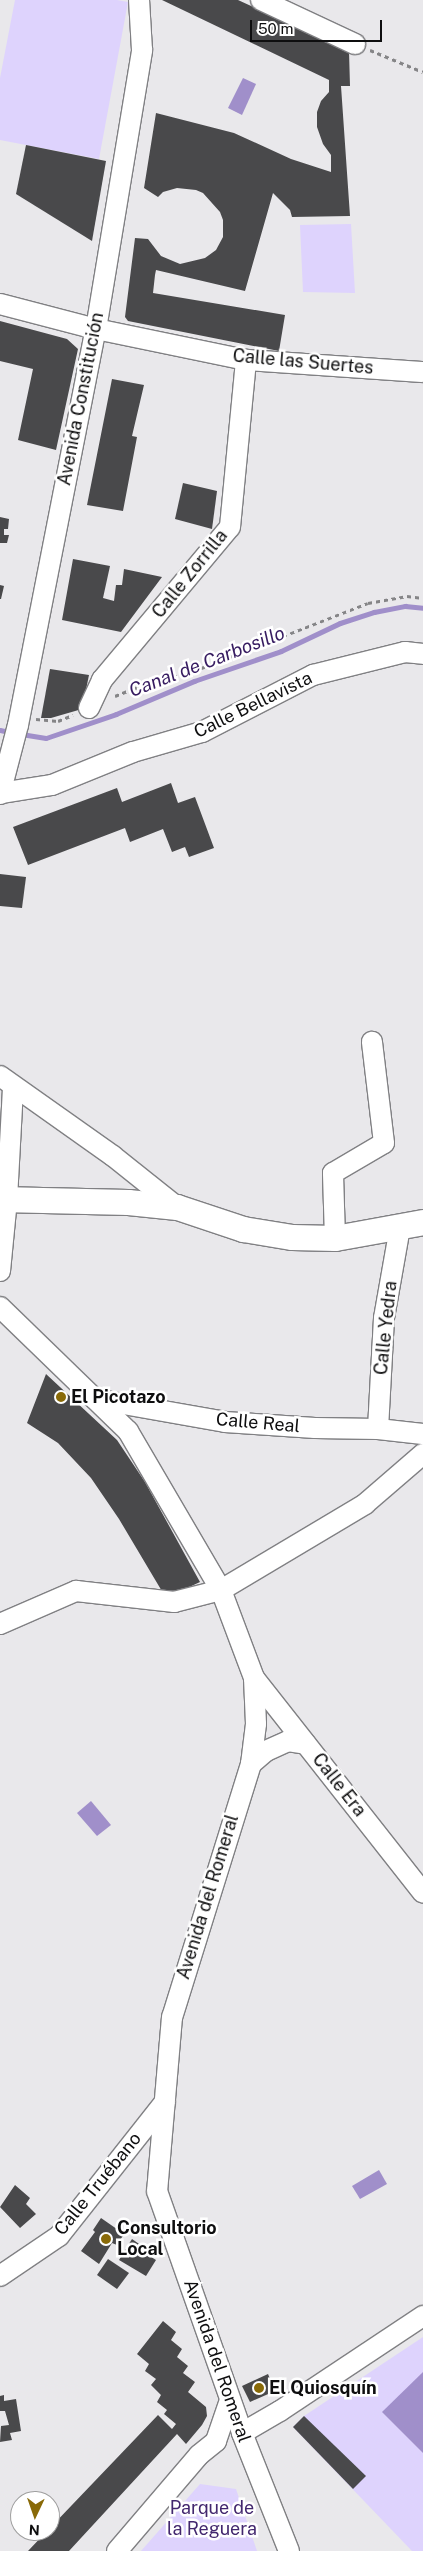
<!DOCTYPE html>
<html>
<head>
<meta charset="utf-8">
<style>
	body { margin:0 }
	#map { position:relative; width:423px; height:2551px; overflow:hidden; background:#e9e8eb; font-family:"Public Sans",sans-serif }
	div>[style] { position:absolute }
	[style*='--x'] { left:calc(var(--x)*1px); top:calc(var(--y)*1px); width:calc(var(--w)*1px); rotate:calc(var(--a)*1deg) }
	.green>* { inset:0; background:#ded3fd }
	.water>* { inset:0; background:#a08fca }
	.stream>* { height:5px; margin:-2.5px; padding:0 2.5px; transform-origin:2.5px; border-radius:2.5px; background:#a08fca }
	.building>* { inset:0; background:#49494b }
	.path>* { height:3px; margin-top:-1.5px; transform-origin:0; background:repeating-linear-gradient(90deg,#858587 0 4px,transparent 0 8px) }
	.roads { filter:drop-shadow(1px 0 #808083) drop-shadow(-1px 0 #808083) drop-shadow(0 1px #808083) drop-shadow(0 -1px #808083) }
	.minor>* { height:20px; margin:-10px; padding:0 10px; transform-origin:10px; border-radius:10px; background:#fff }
	.major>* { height:25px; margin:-12.5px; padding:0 12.5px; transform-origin:12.5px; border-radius:12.5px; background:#fff }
	.dots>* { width:14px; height:14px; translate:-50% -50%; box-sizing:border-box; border:2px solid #fff; border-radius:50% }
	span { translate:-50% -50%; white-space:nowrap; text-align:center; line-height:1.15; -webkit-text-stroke:5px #fff; paint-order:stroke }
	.street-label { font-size:18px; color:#0e0e0f }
	.poi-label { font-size:18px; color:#0e0e0f; font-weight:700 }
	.left { translate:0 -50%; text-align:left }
	.park-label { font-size:18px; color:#42276e }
	.water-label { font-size:19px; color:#371c61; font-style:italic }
	.north { position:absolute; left:10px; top:2491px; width:50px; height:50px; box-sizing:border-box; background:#fff; border:1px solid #9f9f9f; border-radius:50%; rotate:183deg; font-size:14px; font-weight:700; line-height:20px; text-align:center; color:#0e0e0f }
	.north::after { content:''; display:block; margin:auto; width:18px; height:22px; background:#896a08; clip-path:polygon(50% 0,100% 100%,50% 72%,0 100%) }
	.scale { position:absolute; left:250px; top:20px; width:132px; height:22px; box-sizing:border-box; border:2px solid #0e0e0f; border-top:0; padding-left:6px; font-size:15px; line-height:18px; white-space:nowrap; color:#0e0e0f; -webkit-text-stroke:4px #fff; paint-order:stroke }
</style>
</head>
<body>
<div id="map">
	<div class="green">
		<i style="clip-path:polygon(15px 0,117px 0,128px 2px,99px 159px,0 140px,0 78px)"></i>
		<i style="clip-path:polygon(351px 224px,355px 293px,303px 292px,300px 225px)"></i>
		<i style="clip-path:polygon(423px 2337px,423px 2551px,412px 2551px,293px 2427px,304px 2416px)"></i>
		<i style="clip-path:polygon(200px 2484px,236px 2489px,257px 2551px,141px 2551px)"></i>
	</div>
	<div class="water">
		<i style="clip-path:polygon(243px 78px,256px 84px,242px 115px,228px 108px)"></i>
		<i style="clip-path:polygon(91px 1801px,111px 1825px,97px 1836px,77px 1813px)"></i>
		<i style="clip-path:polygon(379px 2170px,387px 2184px,360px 2199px,352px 2186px)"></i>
		<i style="clip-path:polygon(423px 2372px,423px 2453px,382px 2412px)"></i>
	</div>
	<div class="stream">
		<i style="--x:0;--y:730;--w:13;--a:13"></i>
		<i style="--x:21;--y:734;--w:25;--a:9"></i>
		<i style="--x:46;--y:738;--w:74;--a:-18.9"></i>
		<i style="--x:116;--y:714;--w:85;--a:-22.9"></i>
		<i style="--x:194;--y:681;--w:92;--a:-19"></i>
		<i style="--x:281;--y:651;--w:65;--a:-25.4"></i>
		<i style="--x:340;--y:623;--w:36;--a:-18"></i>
		<i style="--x:374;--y:612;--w:32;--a:-11"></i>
		<i style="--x:405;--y:606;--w:18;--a:6"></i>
	</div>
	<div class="building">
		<i style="clip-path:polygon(162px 0,238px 0,349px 51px,350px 86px,341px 86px,350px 216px,292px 217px,290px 210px,273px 193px,245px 291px,156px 270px,155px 275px,153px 293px,285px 315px,279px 351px,128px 321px,125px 317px,135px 238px,148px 239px,161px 256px,180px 264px,205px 258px,216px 250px,223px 237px,223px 220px,220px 212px,203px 193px,196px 190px,177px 188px,163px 192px,158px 197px,144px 188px,156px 113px,234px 133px,291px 159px,331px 172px,331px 155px,323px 144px,317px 127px,317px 112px,321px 101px,329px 92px,329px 80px)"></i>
		<i style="clip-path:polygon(26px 145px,106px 161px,92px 241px,16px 194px)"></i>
		<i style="clip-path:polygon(0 321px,67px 339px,78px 349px,56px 450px,18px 440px,33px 369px,0 361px)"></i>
		<i style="clip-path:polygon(112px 379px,144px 385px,132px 436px,137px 437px,123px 511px,87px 505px)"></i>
		<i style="clip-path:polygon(183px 483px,217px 491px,212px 529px,175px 519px)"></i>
		<i style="clip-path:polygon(0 517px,9px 519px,8px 529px,4px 529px,4px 535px,9px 535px,7px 543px,0 543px)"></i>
		<i style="clip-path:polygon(73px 559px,110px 566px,103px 598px,114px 601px,116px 585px,122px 585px,124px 569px,162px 577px,121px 632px,62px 620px)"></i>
		<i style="clip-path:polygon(0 585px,4px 586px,1px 599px,0 599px)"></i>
		<i style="clip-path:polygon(50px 669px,89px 675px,82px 709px,51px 718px,41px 718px)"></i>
		<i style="clip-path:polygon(171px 783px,178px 803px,195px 797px,214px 848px,189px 857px,185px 847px,172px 852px,163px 829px,130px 842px,125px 828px,28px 865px,13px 827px,117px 788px,122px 802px)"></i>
		<i style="clip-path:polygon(0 874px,26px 877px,22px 908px,0 906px)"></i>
		<i style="clip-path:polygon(46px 1374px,117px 1440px,145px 1482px,200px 1582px,166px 1598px,119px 1519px,91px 1478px,58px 1443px,27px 1423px)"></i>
		<i style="clip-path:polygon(15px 2185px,30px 2198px,26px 2204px,36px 2214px,20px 2228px,0 2207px)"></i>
		<i style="clip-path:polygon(101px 2218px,124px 2234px,117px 2245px,112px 2243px,99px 2264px,81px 2251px,95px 2232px,93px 2230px)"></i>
		<i style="clip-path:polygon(132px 2239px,142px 2246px,140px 2250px,156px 2260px,146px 2276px,119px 2260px)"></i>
		<i style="clip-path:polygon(108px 2259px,129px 2273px,117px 2289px,97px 2275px)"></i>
		<i style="clip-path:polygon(163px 2321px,176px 2332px,171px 2340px,182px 2349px,177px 2357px,188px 2366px,183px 2373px,195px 2382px,188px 2392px,206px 2407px,207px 2416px,202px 2425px,186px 2444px,177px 2434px,69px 2551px,28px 2551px,47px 2531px,50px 2531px,50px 2528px,158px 2415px,172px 2429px,176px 2424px,164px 2414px,167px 2410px,157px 2402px,161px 2395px,151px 2385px,156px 2379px,145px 2371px,149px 2364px,137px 2354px)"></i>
		<i style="clip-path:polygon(268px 2374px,275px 2391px,250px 2402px,242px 2386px)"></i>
		<i style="clip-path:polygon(4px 2395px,4px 2401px,16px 2399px,21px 2431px,10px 2433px,12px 2440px,0 2442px,1px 2426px,9px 2425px,5px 2411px,0 2411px,0 2396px)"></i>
		<i style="clip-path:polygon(304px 2416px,366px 2476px,353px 2489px,293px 2427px)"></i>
	</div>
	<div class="path">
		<i style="--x:370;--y:50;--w:57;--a:22.5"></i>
		<i style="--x:115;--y:696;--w:22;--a:-22"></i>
		<i style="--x:135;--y:688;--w:53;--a:-15.4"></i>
		<i style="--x:186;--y:674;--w:195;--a:-21.3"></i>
		<i style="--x:368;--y:603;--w:40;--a:-10"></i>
		<i style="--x:407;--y:596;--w:16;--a:7"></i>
		<i style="--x:36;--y:719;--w:22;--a:5"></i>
		<i style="--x:58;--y:721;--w:16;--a:-22"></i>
	</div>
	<div class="roads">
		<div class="minor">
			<i style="--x:261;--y:0;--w:104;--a:25.1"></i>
			<i style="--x:0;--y:304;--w:99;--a:14.6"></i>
			<i style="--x:96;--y:329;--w:153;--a:11.7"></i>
			<i style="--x:246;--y:360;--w:177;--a:3.9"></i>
			<i style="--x:89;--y:708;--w:31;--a:-65"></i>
			<i style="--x:102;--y:680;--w:199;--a:-50.1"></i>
			<i style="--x:230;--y:527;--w:168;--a:-84.5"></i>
			<i style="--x:1;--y:793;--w:52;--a:-8.9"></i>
			<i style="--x:52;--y:785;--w:87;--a:-22.2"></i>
			<i style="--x:133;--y:752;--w:72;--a:-16.2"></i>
			<i style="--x:202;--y:732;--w:125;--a:-27.2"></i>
			<i style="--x:313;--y:675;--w:95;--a:-14"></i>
			<i style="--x:405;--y:652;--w:18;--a:6"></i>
			<i style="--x:0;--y:794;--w:71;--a:-75.4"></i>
			<i style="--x:18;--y:725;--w:404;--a:-78.9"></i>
			<i style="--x:96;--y:329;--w:283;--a:-80.6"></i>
			<i style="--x:142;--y:50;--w:50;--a:-93.4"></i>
			<i style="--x:0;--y:1076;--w:138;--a:35.3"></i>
			<i style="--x:113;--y:1156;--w:82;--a:38.6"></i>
			<i style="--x:335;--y:1238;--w:65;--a:-91.8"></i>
			<i style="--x:333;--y:1173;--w:59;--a:-30.5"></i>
			<i style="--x:384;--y:1143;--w:102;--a:-96.8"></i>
			<i style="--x:0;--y:1271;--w:72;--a:-84.4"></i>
			<i style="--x:7;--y:1199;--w:112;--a:-86.9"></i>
			<i style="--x:0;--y:1307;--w:178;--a:44.1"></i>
			<i style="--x:128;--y:1431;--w:184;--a:59.7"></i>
			<i style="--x:221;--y:1590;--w:94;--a:69.4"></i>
			<i style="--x:254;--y:1678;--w:46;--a:87.5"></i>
			<i style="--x:256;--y:1724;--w:40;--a:97.1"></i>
			<i style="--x:251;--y:1764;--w:265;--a:107.3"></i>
			<i style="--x:172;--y:2017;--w:175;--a:94.9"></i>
			<i style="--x:157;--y:2191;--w:256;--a:70.6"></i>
			<i style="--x:242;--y:2433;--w:127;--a:68.3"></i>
			<i style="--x:95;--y:1399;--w:132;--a:10"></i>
			<i style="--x:225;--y:1422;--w:90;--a:3.8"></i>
			<i style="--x:315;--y:1428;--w:63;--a:0.9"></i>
			<i style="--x:378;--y:1429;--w:45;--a:6.3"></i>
			<i style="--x:378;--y:1429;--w:111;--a:-86.9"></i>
			<i style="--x:384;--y:1318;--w:92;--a:-80"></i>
			<i style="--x:0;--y:1624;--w:83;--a:-23.5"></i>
			<i style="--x:76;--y:1591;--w:99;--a:6.4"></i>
			<i style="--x:174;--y:1602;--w:49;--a:-14.3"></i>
			<i style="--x:221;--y:1590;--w:168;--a:-30.8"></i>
			<i style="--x:365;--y:1504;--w:77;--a:-40.8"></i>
			<i style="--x:254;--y:1678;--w:273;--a:51.8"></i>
			<i style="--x:251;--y:1764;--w:20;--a:-41"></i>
			<i style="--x:266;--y:1751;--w:24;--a:-24"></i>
			<i style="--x:288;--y:1741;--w:18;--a:9"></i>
			<i style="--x:0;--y:2276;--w:71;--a:-34.1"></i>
			<i style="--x:59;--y:2236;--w:171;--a:-51.7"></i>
			<i style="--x:242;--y:2433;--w:44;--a:-30.1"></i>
			<i style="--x:280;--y:2411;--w:172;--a:-33.6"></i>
			<i style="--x:117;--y:2551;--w:126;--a:-49.5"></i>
			<i style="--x:199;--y:2455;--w:22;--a:-39"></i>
			<i style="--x:216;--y:2441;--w:43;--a:-71.1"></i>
		</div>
		<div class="major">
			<i style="--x:0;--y:1199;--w:128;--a:1.3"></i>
			<i style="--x:128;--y:1202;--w:49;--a:5.8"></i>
			<i style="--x:177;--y:1207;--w:70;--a:18.4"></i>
			<i style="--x:243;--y:1229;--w:50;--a:9.3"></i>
			<i style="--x:292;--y:1237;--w:43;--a:1.3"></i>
			<i style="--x:335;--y:1238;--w:89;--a:-10.3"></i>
		</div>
	</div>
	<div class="dots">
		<i style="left:61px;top:1397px;background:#896a08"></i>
		<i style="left:106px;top:2239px;background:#896a08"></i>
		<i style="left:259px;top:2388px;background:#896a08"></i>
	</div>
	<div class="street-label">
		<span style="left:303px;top:362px;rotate:5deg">Calle las Suertes</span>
		<span style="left:81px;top:399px;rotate:-79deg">Avenida Constitución</span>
		<span style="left:190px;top:574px;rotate:-51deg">Calle Zorrilla</span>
		<span style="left:253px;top:705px;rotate:-26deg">Calle Bellavista</span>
		<span style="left:386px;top:1328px;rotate:-84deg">Calle Yedra</span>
		<span style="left:258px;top:1423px;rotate:5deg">Calle Real</span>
		<span style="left:339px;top:1785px;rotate:52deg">Calle Era</span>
		<span style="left:208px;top:1897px;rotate:-73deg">Avenida del Romeral</span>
		<span style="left:98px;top:2184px;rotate:-51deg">Calle Truébano</span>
		<span style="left:217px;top:2361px;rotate:71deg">Avenida del Romeral</span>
	</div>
	<div class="poi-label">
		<span class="left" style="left:71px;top:1397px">El Picotazo</span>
		<span class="left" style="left:117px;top:2239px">Consultorio<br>Local</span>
		<span class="left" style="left:269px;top:2388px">El Quiosquín</span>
	</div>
	<div class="park-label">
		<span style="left:212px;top:2519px">Parque de<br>la Reguera</span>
	</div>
	<div class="water-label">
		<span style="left:207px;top:662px;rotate:-21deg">Canal de Carbosillo</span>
	</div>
	<div class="north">N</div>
	<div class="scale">50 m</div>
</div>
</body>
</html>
